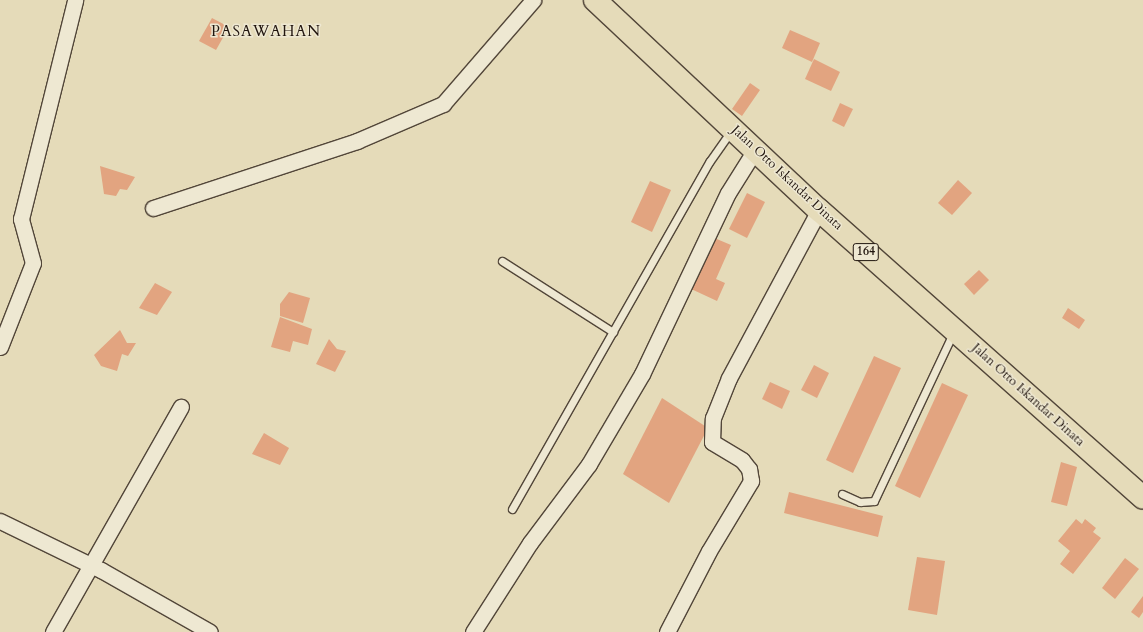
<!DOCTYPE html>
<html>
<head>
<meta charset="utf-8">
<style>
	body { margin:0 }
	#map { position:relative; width:1143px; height:632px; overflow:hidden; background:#e5dbb9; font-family:Cardo,serif }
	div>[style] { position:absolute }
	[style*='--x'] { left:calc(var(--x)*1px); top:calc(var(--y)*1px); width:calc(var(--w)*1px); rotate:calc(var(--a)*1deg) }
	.building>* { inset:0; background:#e2a480 }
	.roads { filter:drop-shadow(1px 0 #524639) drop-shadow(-1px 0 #524639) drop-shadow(0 1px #524639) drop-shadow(0 -1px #524639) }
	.lane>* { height:7px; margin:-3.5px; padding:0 3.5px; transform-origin:3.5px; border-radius:3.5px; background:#eee8d2 }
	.street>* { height:15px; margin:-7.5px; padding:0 7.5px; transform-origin:7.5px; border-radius:7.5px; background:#eee8d2 }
	.primary>* { height:22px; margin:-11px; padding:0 11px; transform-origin:11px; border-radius:11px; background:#e5dbb9 }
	span { translate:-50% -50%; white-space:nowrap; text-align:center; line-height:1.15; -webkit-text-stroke:3px #eee8d2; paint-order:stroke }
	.shield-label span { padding:1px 3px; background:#eee8d2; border:1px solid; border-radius:3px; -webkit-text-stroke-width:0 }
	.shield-label { font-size:12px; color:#21150e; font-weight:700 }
	.street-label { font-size:13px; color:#21150e }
	.quarter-label { font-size:15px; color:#21150e; letter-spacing:1px }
</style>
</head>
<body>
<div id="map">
	<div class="building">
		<i style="clip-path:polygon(212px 18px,229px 27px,216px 50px,199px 41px)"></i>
		<i style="clip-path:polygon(790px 30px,820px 43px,812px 62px,782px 48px)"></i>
		<i style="clip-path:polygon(814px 59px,840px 72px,831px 91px,805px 79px)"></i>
		<i style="clip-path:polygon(750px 83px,760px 90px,742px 116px,732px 109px)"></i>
		<i style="clip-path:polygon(840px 103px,853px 109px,844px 127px,832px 121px)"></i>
		<i style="clip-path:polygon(100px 166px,135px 177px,127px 190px,120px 189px,116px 196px,104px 194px)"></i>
		<i style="clip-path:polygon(958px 180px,972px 193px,952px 215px,938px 203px)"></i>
		<i style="clip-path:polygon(650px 181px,671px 190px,652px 232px,631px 222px)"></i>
		<i style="clip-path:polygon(747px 193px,765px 202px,747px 238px,729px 229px)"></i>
		<i style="clip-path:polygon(712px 237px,731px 245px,716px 279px,725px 283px,717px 301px,689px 288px)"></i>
		<i style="clip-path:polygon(979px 270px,989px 280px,974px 295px,964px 284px)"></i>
		<i style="clip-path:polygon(155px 283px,172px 292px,157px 315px,139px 308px)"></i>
		<i style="clip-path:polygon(289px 292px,310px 298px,303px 323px,280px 316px,280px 304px)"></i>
		<i style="clip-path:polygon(1068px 308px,1085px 320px,1079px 329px,1062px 318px)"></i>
		<i style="clip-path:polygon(280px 317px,312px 329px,308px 345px,293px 341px,290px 352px,271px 347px)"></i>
		<i style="clip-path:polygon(120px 330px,127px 343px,136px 343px,128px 356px,122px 354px,117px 371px,101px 366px,94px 355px)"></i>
		<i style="clip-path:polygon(329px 339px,337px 349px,346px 351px,335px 372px,316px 364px)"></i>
		<i style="clip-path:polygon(874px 356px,901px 368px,853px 473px,826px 460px)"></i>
		<i style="clip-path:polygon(814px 365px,829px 373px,817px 398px,801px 390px)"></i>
		<i style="clip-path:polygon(770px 382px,790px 391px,782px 409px,762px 399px)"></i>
		<i style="clip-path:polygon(942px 383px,968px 395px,920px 498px,895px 486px)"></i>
		<i style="clip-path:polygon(662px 398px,708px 428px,669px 503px,623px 474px)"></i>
		<i style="clip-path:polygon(264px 433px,289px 448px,280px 465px,252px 454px)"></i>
		<i style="clip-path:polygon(1061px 462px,1077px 467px,1067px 506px,1051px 502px)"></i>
		<i style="clip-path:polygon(789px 492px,883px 516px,878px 537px,784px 513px)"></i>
		<i style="clip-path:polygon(1076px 519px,1082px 524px,1085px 519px,1096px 528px,1093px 532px,1101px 538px,1073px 574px,1060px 564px,1070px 551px,1058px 541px)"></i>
		<i style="clip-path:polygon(917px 557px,945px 561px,937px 615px,908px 610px)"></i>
		<i style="clip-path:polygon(1125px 558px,1139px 569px,1115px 599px,1102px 588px)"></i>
		<i style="clip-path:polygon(1143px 596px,1143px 612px,1139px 618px,1131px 612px)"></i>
	</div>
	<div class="roads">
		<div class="lane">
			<i style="--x:502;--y:261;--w:132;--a:32.6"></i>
			<i style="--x:842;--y:494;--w:20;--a:24"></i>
			<i style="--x:860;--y:502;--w:14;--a:-4"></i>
			<i style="--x:874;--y:501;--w:186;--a:-64.8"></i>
			<i style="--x:512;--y:509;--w:400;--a:-60.4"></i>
			<i style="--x:710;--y:161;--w:38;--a:-55"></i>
		</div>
		<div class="street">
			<i style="--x:153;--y:208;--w:215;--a:-18.2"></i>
			<i style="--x:357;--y:141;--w:94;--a:-23.3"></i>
			<i style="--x:443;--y:104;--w:138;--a:-49.1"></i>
			<i style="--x:0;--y:347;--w:90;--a:-68.6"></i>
			<i style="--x:33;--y:263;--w:46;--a:-105.3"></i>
			<i style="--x:21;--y:219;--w:226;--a:-76.1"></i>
			<i style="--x:0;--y:521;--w:112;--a:25.9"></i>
			<i style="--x:101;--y:570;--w:125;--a:29.6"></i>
			<i style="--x:53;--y:632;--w:259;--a:-60.4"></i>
			<i style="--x:473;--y:632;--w:106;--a:-57.4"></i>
			<i style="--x:530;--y:543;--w:99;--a:-53.2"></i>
			<i style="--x:589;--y:464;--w:104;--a:-59.5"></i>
			<i style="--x:642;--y:374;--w:200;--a:-64.6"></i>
			<i style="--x:728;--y:193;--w:51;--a:-57.9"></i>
			<i style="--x:667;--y:632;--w:91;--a:-62.6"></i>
			<i style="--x:709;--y:551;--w:82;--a:-59"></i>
			<i style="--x:751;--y:481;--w:12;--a:-99"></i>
			<i style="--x:749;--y:469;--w:11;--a:-128"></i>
			<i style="--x:742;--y:460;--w:35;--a:-149"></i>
			<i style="--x:712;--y:442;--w:24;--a:-88"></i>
			<i style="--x:713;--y:418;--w:43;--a:-68.2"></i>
			<i style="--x:729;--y:378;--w:191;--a:-61.8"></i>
		</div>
		<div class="primary">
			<i style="--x:595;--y:0;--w:307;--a:43.2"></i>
			<i style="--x:819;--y:210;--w:433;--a:41.6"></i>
		</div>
	</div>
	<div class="shield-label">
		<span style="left:866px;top:252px">164</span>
	</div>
	<div class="street-label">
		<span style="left:787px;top:178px;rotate:43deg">Jalan Otto Iskandar Dinata</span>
		<span style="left:1028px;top:395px;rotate:42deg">Jalan Otto Iskandar Dinata</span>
	</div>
	<div class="quarter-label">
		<span style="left:266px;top:32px">PASAWAHAN</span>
	</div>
</div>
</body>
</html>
